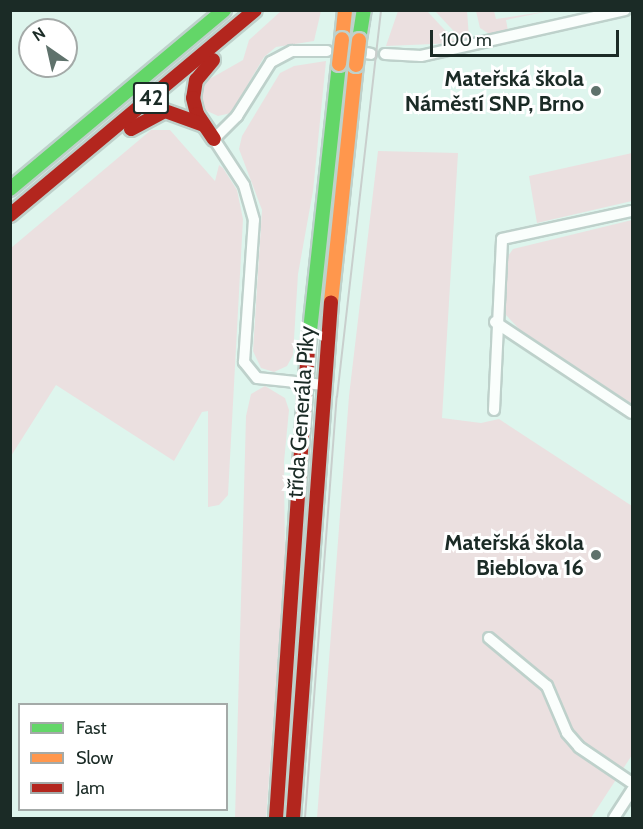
<!DOCTYPE html>
<html>
<head>
<meta charset="utf-8">
<style>
	body { margin:0 }
	#map { position:relative; width:643px; height:829px; overflow:hidden; background:#def5ed; font-family:Cabin,sans-serif }
	div>[style] { position:absolute }
	[style*='--x'] { left:calc(var(--x)*1px); top:calc(var(--y)*1px); width:calc(var(--w)*1px); rotate:calc(var(--a)*1deg) }
	.green>* { inset:0; background:#ebe0e0 }
	.roads { filter:drop-shadow(2px 0 #bed1cb) drop-shadow(-2px 0 #bed1cb) drop-shadow(0 2px #bed1cb) drop-shadow(0 -2px #bed1cb) }
	.street>* { height:10px; margin:-5px; padding:0 5px; transform-origin:5px; border-radius:5px; background:#fafefc }
	.fast>* { height:14px; margin:-7px; padding:0 7px; transform-origin:7px; border-radius:7px; background:#63d668 }
	.slow>* { height:14px; margin:-7px; padding:0 7px; transform-origin:7px; border-radius:7px; background:#ff974d }
	.jam>* { height:14px; margin:-7px; padding:0 7px; transform-origin:7px; border-radius:7px; background:#b3261e }
	.tram>* { height:1.5px; margin:-0.75px; padding:0 0.75px; transform-origin:0.75px; border-radius:0.75px; background:#c9cfcd }
	.bridges { filter:drop-shadow(2px 0 #bed1cb) drop-shadow(-2px 0 #bed1cb) drop-shadow(0 2px #bed1cb) drop-shadow(0 -2px #bed1cb) }
	.slow-bridge>* { height:14px; margin:-7px; padding:0 7px; transform-origin:7px; border-radius:7px; background:#ff974d }
	.dots>* { width:16px; height:16px; translate:-50% -50%; box-sizing:border-box; border:3px solid #fff; border-radius:50% }
	span { translate:-50% -50%; white-space:nowrap; text-align:center; line-height:1.15; -webkit-text-stroke:6px #fff; paint-order:stroke }
	.shield-label span { padding:2px 4px; background:#fff; border:2px solid; border-radius:4px; -webkit-text-stroke-width:0 }
	.shield-label { font-size:21px; color:#1b2b26; font-weight:700 }
	.poi-label { font-size:22px; color:#1b2b26; font-weight:700 }
	.right { translate:-100% -50%; text-align:right }
	.street-label { font-size:22px; color:#1b2b26 }
	.frame { position:absolute; inset:0; border:12px solid #1b2b26; pointer-events:none }
	.legend { position:absolute; left:18px; top:703px; width:210px; height:108px; box-sizing:border-box; background:#fff; border:2px solid #a4aaa8; margin:0; padding:8px 10px; list-style:none; font-size:18px; color:#1b2b26 }
	.legend li { display:flex; align-items:center; gap:12px; height:30px }
	.legend b { width:30px; border:2px solid #a4aaa8 }
	.north { position:absolute; left:18px; top:18px; width:60px; height:60px; box-sizing:border-box; background:#fff; border:2px solid #a4aaa8; border-radius:50%; rotate:326deg; font-size:16px; font-weight:700; line-height:24px; text-align:center; color:#1b2b26 }
	.north::after { content:''; display:block; margin:auto; width:21px; height:27px; background:#5f726c; clip-path:polygon(50% 0,100% 100%,50% 72%,0 100%) }
	.scale { position:absolute; left:430px; top:30px; width:189px; height:27px; box-sizing:border-box; border:3px solid #1b2b26; border-top:0; padding-left:8px; font-size:18px; line-height:21px; white-space:nowrap; color:#1b2b26; -webkit-text-stroke:4px #fff; paint-order:stroke }
</style>
</head>
<body>
<div id="map">
	<div class="green">
		<i style="clip-path:polygon(281px 11px,321px 11px,314px 41px,276px 47px,264px 57px,231px 113px,218px 116px,205px 110px,200px 95px,206px 81px,243px 60px,249px 40px)"></i>
		<i style="clip-path:polygon(398px 11px,427px 11px,457px 43px,386px 46px)"></i>
		<i style="clip-path:polygon(435px 11px,467px 11px,469px 38px,463px 41px)"></i>
		<i style="clip-path:polygon(476px 11px,494px 11px,496px 19px,549px 11px,506px 20px,508px 31px,491px 35px,480px 28px)"></i>
		<i style="clip-path:polygon(326px 61px,313px 191px,298px 274px,293px 355px,287px 366px,274px 372px,261px 368px,253px 351px,262px 210px,239px 149px,242px 136px,280px 73px,294px 66px)"></i>
		<i style="clip-path:polygon(151px 130px,170px 130px,215px 181px,219px 165px,223px 168px,237px 190px,243px 219px,228px 495px,219px 505px,208px 507px,208px 411px,202px 412px,174px 461px,56px 385px,11px 456px,11px 248px)"></i>
		<i style="clip-path:polygon(378px 151px,458px 153px,442px 418px,481px 423px,499px 419px,632px 506px,632px 755px,591px 818px,317px 818px,349px 396px)"></i>
		<i style="clip-path:polygon(632px 153px,632px 201px,537px 223px,529px 176px)"></i>
		<i style="clip-path:polygon(632px 220px,632px 404px,520px 330px,506px 315px,501px 301px,504px 262px,513px 249px)"></i>
		<i style="clip-path:polygon(265px 386px,285px 398px,289px 410px,284px 462px,285px 560px,266px 818px,235px 818px,246px 416px,251px 394px)"></i>
	</div>
	<div class="roads">
		<div class="street">
			<i style="--x:366;--y:53;--w:5;--a:11"></i>
			<i style="--x:385;--y:54;--w:36;--a:3"></i>
			<i style="--x:421;--y:56;--w:209;--a:-12.7"></i>
			<i style="--x:495;--y:322;--w:164;--a:33.6"></i>
			<i style="--x:324;--y:385;--w:67;--a:-174"></i>
			<i style="--x:257;--y:378;--w:21;--a:-129"></i>
			<i style="--x:244;--y:362;--w:142;--a:-86"></i>
			<i style="--x:254;--y:220;--w:36;--a:-106"></i>
			<i style="--x:244;--y:185;--w:55;--a:-123.1"></i>
			<i style="--x:214;--y:139;--w:33;--a:-45"></i>
			<i style="--x:237;--y:116;--w:64;--a:-57.8"></i>
			<i style="--x:271;--y:62;--w:24;--a:-28"></i>
			<i style="--x:292;--y:51;--w:35;--a:0"></i>
			<i style="--x:494;--y:410;--w:171;--a:-87.3"></i>
			<i style="--x:502;--y:239;--w:133;--a:-12.2"></i>
			<i style="--x:489;--y:638;--w:75;--a:39.6"></i>
			<i style="--x:547;--y:686;--w:51;--a:66.9"></i>
			<i style="--x:567;--y:733;--w:18;--a:49"></i>
			<i style="--x:579;--y:747;--w:64;--a:34.2"></i>
			<i style="--x:614;--y:818;--w:33;--a:-57"></i>
		</div>
		<div class="fast">
			<i style="--x:359;--y:40;--w:30;--a:-81"></i>
			<i style="--x:10;--y:189;--w:279;--a:-39.9"></i>
			<i style="--x:309;--y:340;--w:278;--a:-83.8"></i>
		</div>
		<div class="slow">
			<i style="--x:342;--y:39;--w:29;--a:-84"></i>
			<i style="--x:331;--y:302;--w:238;--a:-84"></i>
		</div>
		<div class="jam">
			<i style="--x:213;--y:60;--w:26;--a:130"></i>
			<i style="--x:196;--y:80;--w:18;--a:99"></i>
			<i style="--x:193;--y:98;--w:16;--a:76"></i>
			<i style="--x:197;--y:114;--w:30;--a:56"></i>
			<i style="--x:131;--y:129;--w:38;--a:-28"></i>
			<i style="--x:165;--y:111;--w:41;--a:19.7"></i>
			<i style="--x:10;--y:215;--w:319;--a:-39.9"></i>
			<i style="--x:276;--y:818;--w:479;--a:-86.1"></i>
			<i style="--x:293;--y:818;--w:517;--a:-85.79"></i>
		</div>
	</div>
	<div class="tram">
		<i style="--x:305;--y:818;--w:422;--a:-85.7"></i>
		<i style="--x:337;--y:397;--w:389;--a:-83.5"></i>
	</div>
	<div class="bridges">
		<div class="slow-bridge">
			<i style="--x:339;--y:64;--w:25;--a:-83"></i>
			<i style="--x:356;--y:65;--w:25;--a:-83"></i>
		</div>
	</div>
	<div class="dots">
		<i style="left:596px;top:91px;background:#5f726c"></i>
		<i style="left:596px;top:555px;background:#5f726c"></i>
	</div>
	<div class="shield-label">
		<span style="left:151px;top:98px">42</span>
	</div>
	<div class="poi-label">
		<span class="right" style="left:584px;top:91px">Mateřská škola<br>Náměstí SNP, Brno</span>
		<span class="right" style="left:584px;top:555px">Mateřská škola<br>Bieblova 16</span>
	</div>
	<div class="street-label">
		<span style="left:301px;top:412px;rotate:-86deg">třída Generála Píky</span>
	</div>
	<div class="frame"></div>
	<ul class="legend">
	<li><b style="height:8px;background:#63d668"></b>Fast</li>
	<li><b style="height:8px;background:#ff974d"></b>Slow</li>
	<li><b style="height:8px;background:#b3261e"></b>Jam</li>
	</ul>
	<div class="north">N</div>
	<div class="scale">100 m</div>
</div>
</body>
</html>
